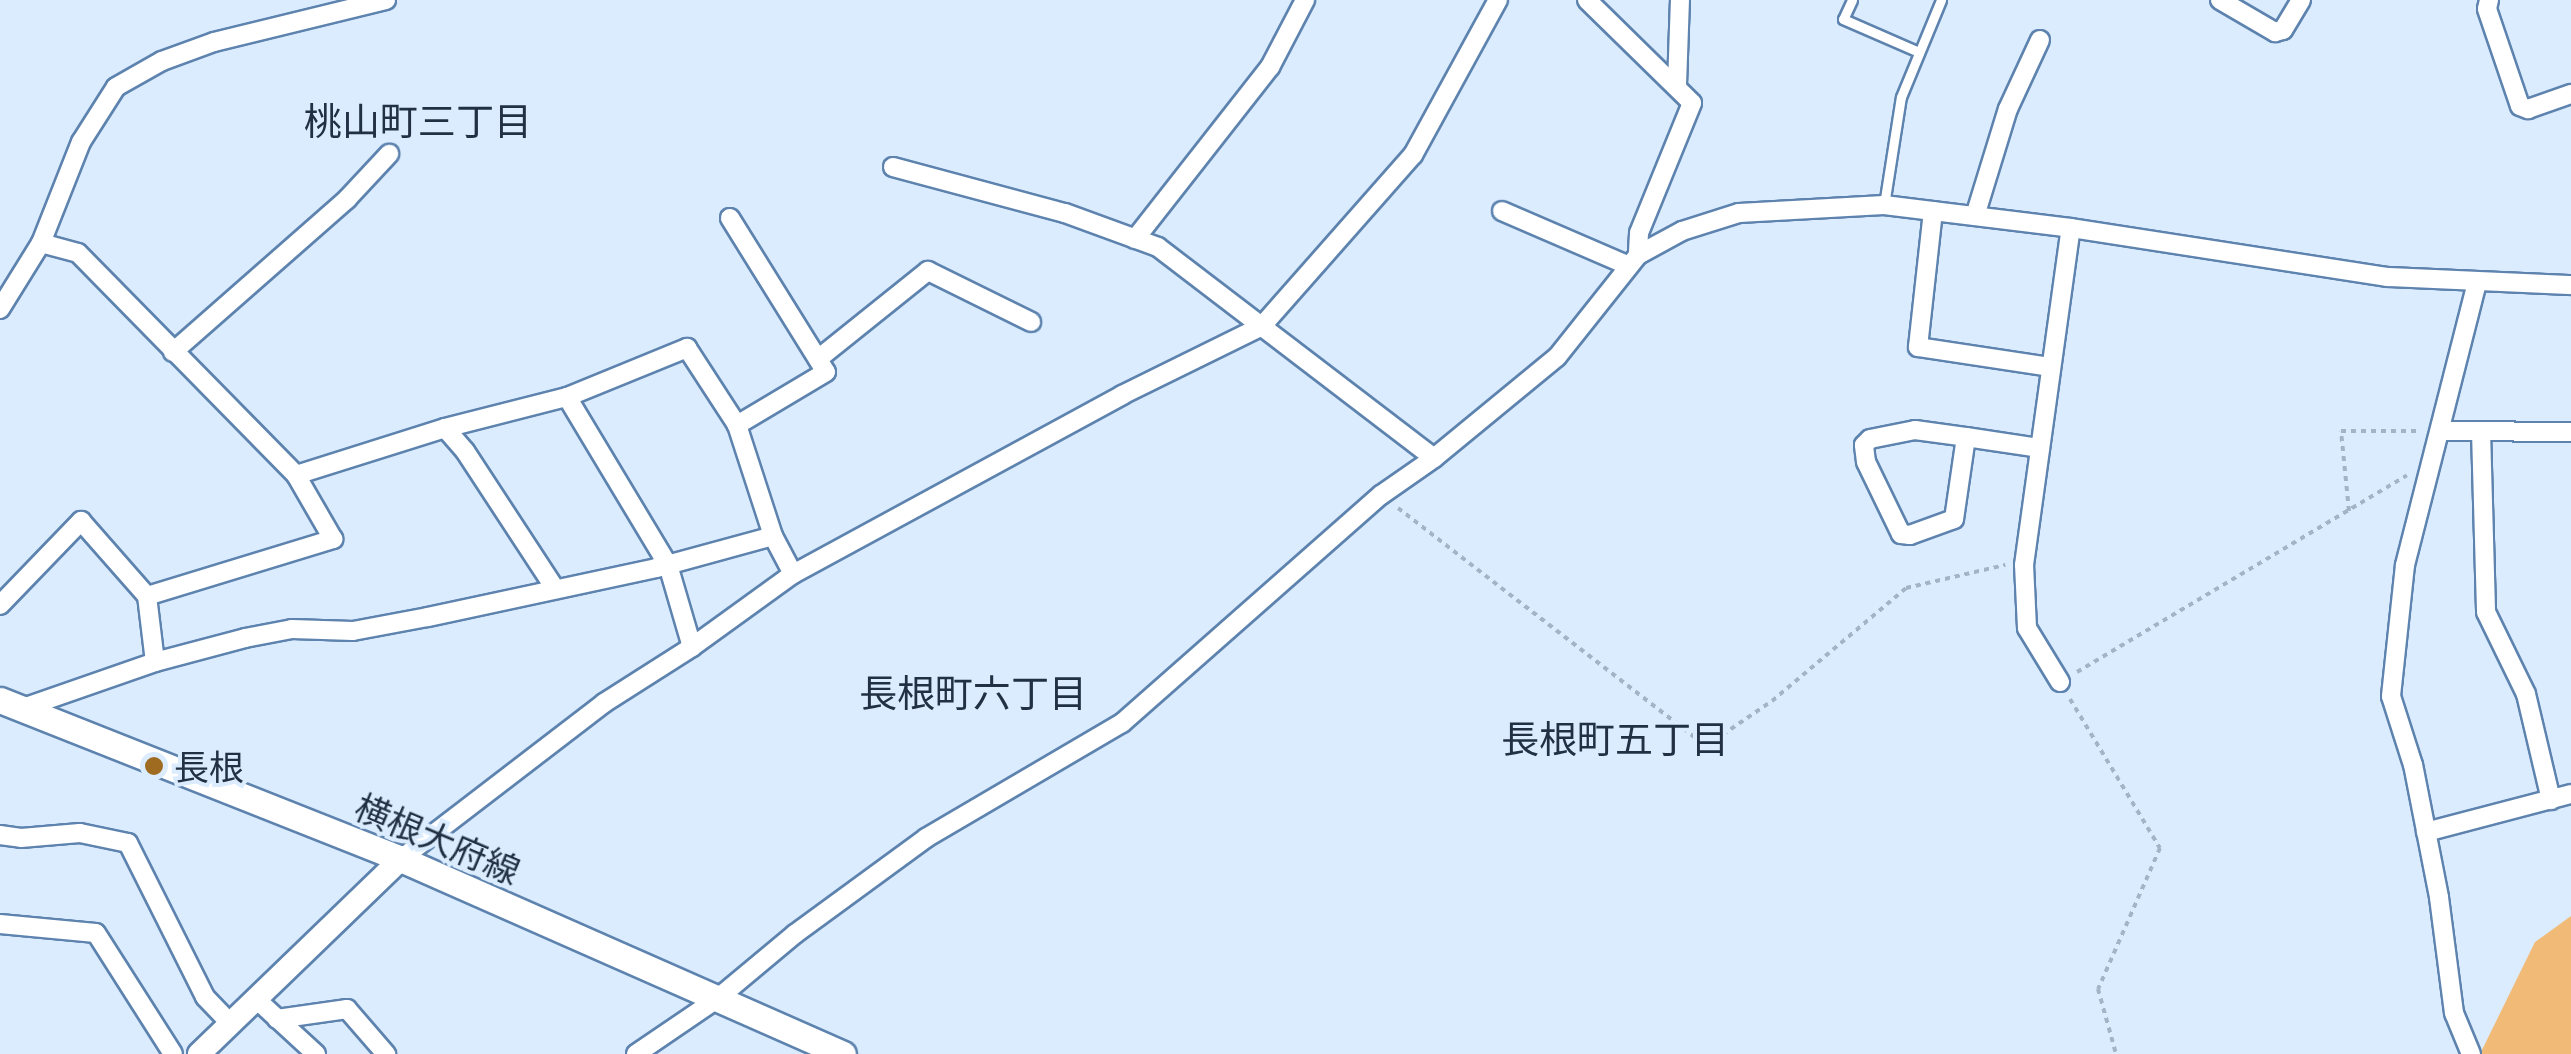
<!DOCTYPE html>
<html>
<head>
<meta charset="utf-8">
<style>
	body { margin:0 }
	#map { position:relative; width:2571px; height:1054px; overflow:hidden; background:#dbecff; font-family:"Playfair Display","Noto Sans JP",serif }
	div>[style] { position:absolute }
	[style*='--x'] { left:calc(var(--x)*1px); top:calc(var(--y)*1px); width:calc(var(--w)*1px); rotate:calc(var(--a)*1deg) }
	.green>* { inset:0; background:#f1bb77 }
	.path>* { height:4px; margin-top:-2px; transform-origin:0; background:repeating-linear-gradient(90deg,#a3b4c6 0 5px,transparent 0 10px) }
	.roads { filter:drop-shadow(2px 0 #5d83ae) drop-shadow(-2px 0 #5d83ae) drop-shadow(0 2px #5d83ae) drop-shadow(0 -2px #5d83ae) }
	.service>* { height:9px; margin:-4.5px; padding:0 4.5px; transform-origin:4.5px; border-radius:4.5px; background:#fff }
	.minor>* { height:18px; margin:-9px; padding:0 9px; transform-origin:9px; border-radius:9px; background:#fff }
	.tertiary>* { height:22px; margin:-11px; padding:0 11px; transform-origin:11px; border-radius:11px; background:#fff }
	.secondary>* { height:25px; margin:-12.5px; padding:0 12.5px; transform-origin:12.5px; border-radius:12.5px; background:#fff }
	.dots>* { width:28px; height:28px; translate:-50% -50%; box-sizing:border-box; border:5px solid #dbecff; border-radius:50% }
	span { translate:-50% -50%; white-space:nowrap; text-align:center; line-height:1.15; -webkit-text-stroke:8px #dbecff; paint-order:stroke }
	.poi-label { font-size:35px; color:#213143 }
	.left { translate:0 -50%; text-align:left }
	.street-label { font-size:35px; color:#213143 }
	.neighbourhood-label { font-size:38px; color:#213143 }
</style>
</head>
<body>
<div id="map">
	<div class="green">
		<i style="clip-path:polygon(2571px 916px,2571px 1054px,2480px 1054px,2535px 942px)"></i>
	</div>
	<div class="path">
		<i style="--x:1398;--y:508;--w:389;--a:37.7"></i>
		<i style="--x:1706;--y:746;--w:80;--a:-34.3"></i>
		<i style="--x:1772;--y:701;--w:175;--a:-40.1"></i>
		<i style="--x:1906;--y:588;--w:102;--a:-13.1"></i>
		<i style="--x:2349;--y:511;--w:80;--a:-95.7"></i>
		<i style="--x:2341;--y:431;--w:76;--a:0"></i>
		<i style="--x:2077;--y:672;--w:384;--a:-30.8"></i>
		<i style="--x:2070;--y:699;--w:174;--a:58.9"></i>
		<i style="--x:2160;--y:848;--w:154;--a:113.7"></i>
		<i style="--x:2098;--y:989;--w:67;--a:74.5"></i>
	</div>
	<div class="roads">
		<div class="service">
			<i style="--x:1852;--y:0;--w:21;--a:115"></i>
			<i style="--x:1843;--y:19;--w:83;--a:23.5"></i>
			<i style="--x:1884;--y:205;--w:109;--a:-81.1"></i>
			<i style="--x:1901;--y:97;--w:105;--a:-67.6"></i>
		</div>
		<div class="minor">
			<i style="--x:1587;--y:0;--w:147;--a:44.4"></i>
			<i style="--x:1692;--y:103;--w:140;--a:112.2"></i>
			<i style="--x:1639;--y:233;--w:22;--a:93"></i>
			<i style="--x:2220;--y:0;--w:64;--a:30.2"></i>
			<i style="--x:2275;--y:32;--w:8;--a:-14"></i>
			<i style="--x:2283;--y:30;--w:35;--a:-59"></i>
			<i style="--x:2489;--y:0;--w:9;--a:103"></i>
			<i style="--x:2487;--y:9;--w:102;--a:71.2"></i>
			<i style="--x:2520;--y:106;--w:9;--a:21"></i>
			<i style="--x:2528;--y:109;--w:46;--a:-19.2"></i>
			<i style="--x:1677;--y:85;--w:85;--a:-88"></i>
			<i style="--x:893;--y:167;--w:178;--a:15"></i>
			<i style="--x:1065;--y:213;--w:99;--a:20.1"></i>
			<i style="--x:1158;--y:247;--w:347;--a:37.4"></i>
			<i style="--x:1502;--y:211;--w:136;--a:23.4"></i>
			<i style="--x:1933;--y:211;--w:137;--a:96.3"></i>
			<i style="--x:1918;--y:347;--w:134;--a:8.6"></i>
			<i style="--x:1975;--y:216;--w:112;--a:-72.9"></i>
			<i style="--x:2008;--y:109;--w:76;--a:-65.1"></i>
			<i style="--x:730;--y:218;--w:181;--a:58.1"></i>
			<i style="--x:826;--y:372;--w:104;--a:149.2"></i>
			<i style="--x:1135;--y:239;--w:219;--a:-51.9"></i>
			<i style="--x:1270;--y:67;--w:76;--a:-62.4"></i>
			<i style="--x:41;--y:243;--w:38;--a:15"></i>
			<i style="--x:78;--y:253;--w:311;--a:45.5"></i>
			<i style="--x:296;--y:475;--w:156;--a:-17.5"></i>
			<i style="--x:445;--y:428;--w:30;--a:49"></i>
			<i style="--x:465;--y:451;--w:163;--a:56.8"></i>
			<i style="--x:0;--y:309;--w:78;--a:-58.2"></i>
			<i style="--x:41;--y:243;--w:109;--a:-68.4"></i>
			<i style="--x:81;--y:142;--w:65;--a:-57.5"></i>
			<i style="--x:116;--y:87;--w:53;--a:-29.5"></i>
			<i style="--x:162;--y:61;--w:55;--a:-20.1"></i>
			<i style="--x:214;--y:42;--w:177;--a:-13.7"></i>
			<i style="--x:173;--y:352;--w:232;--a:-41.3"></i>
			<i style="--x:347;--y:199;--w:62;--a:-47"></i>
			<i style="--x:818;--y:359;--w:141;--a:-38.7"></i>
			<i style="--x:928;--y:271;--w:115;--a:26.3"></i>
			<i style="--x:445;--y:428;--w:126;--a:-14.3"></i>
			<i style="--x:2441;--y:431;--w:130;--a:0.4"></i>
			<i style="--x:2481;--y:431;--w:181;--a:88.4"></i>
			<i style="--x:2486;--y:612;--w:91;--a:64"></i>
			<i style="--x:2526;--y:694;--w:109;--a:76.7"></i>
			<i style="--x:1966;--y:437;--w:83;--a:98.3"></i>
			<i style="--x:1954;--y:519;--w:47;--a:160"></i>
			<i style="--x:1910;--y:535;--w:9;--a:-174"></i>
			<i style="--x:1901;--y:534;--w:80;--a:-115.9"></i>
			<i style="--x:1866;--y:462;--w:17;--a:-97"></i>
			<i style="--x:1864;--y:445;--w:8;--a:-45"></i>
			<i style="--x:1870;--y:439;--w:46;--a:-11.3"></i>
			<i style="--x:1915;--y:430;--w:51;--a:7.8"></i>
			<i style="--x:1966;--y:437;--w:75;--a:8.5"></i>
			<i style="--x:147;--y:596;--w:195;--a:-17"></i>
			<i style="--x:333;--y:539;--w:74;--a:-120"></i>
			<i style="--x:0;--y:605;--w:117;--a:-46"></i>
			<i style="--x:81;--y:521;--w:100;--a:48.7"></i>
			<i style="--x:147;--y:596;--w:66;--a:83.1"></i>
			<i style="--x:692;--y:647;--w:85;--a:-106.3"></i>
			<i style="--x:668;--y:565;--w:196;--a:-121"></i>
			<i style="--x:567;--y:397;--w:130;--a:-22.2"></i>
			<i style="--x:687;--y:348;--w:92;--a:57"></i>
			<i style="--x:737;--y:425;--w:117;--a:72"></i>
			<i style="--x:2060;--y:682;--w:63;--a:-121.4"></i>
			<i style="--x:2027;--y:628;--w:63;--a:-92.7"></i>
			<i style="--x:2024;--y:565;--w:340;--a:-82.1"></i>
			<i style="--x:23;--y:708;--w:140;--a:-19.2"></i>
			<i style="--x:155;--y:662;--w:93;--a:-14.9"></i>
			<i style="--x:245;--y:638;--w:48;--a:-10.8"></i>
			<i style="--x:292;--y:629;--w:61;--a:1.9"></i>
			<i style="--x:353;--y:631;--w:76;--a:-10.6"></i>
			<i style="--x:428;--y:617;--w:233;--a:-12.1"></i>
			<i style="--x:656;--y:568;--w:121;--a:-15.3"></i>
			<i style="--x:773;--y:536;--w:43;--a:62.2"></i>
			<i style="--x:2426;--y:832;--w:150;--a:-14.7"></i>
			<i style="--x:0;--y:835;--w:21;--a:8"></i>
			<i style="--x:21;--y:838;--w:59;--a:-4.8"></i>
			<i style="--x:80;--y:833;--w:49;--a:11.8"></i>
			<i style="--x:128;--y:843;--w:172;--a:63.4"></i>
			<i style="--x:205;--y:997;--w:35;--a:46"></i>
			<i style="--x:401;--y:859;--w:256;--a:-37.5"></i>
			<i style="--x:604;--y:703;--w:104;--a:-32.5"></i>
			<i style="--x:692;--y:647;--w:125;--a:-35.9"></i>
			<i style="--x:793;--y:574;--w:375;--a:-28.5"></i>
			<i style="--x:1122;--y:395;--w:156;--a:-26.2"></i>
			<i style="--x:1262;--y:326;--w:228;--a:-48.6"></i>
			<i style="--x:1413;--y:155;--w:177;--a:-61.3"></i>
			<i style="--x:0;--y:924;--w:96;--a:5.4"></i>
			<i style="--x:96;--y:933;--w:143;--a:57.5"></i>
			<i style="--x:255;--y:998;--w:83;--a:42.6"></i>
			<i style="--x:277;--y:1019;--w:71;--a:-8.1"></i>
			<i style="--x:347;--y:1009;--w:60;--a:49.1"></i>
			<i style="--x:636;--y:1054;--w:98;--a:-34.2"></i>
			<i style="--x:717;--y:999;--w:102;--a:-39.8"></i>
			<i style="--x:795;--y:934;--w:162;--a:-36.2"></i>
			<i style="--x:926;--y:838;--w:227;--a:-30.4"></i>
			<i style="--x:1122;--y:723;--w:345;--a:-41.4"></i>
			<i style="--x:1381;--y:495;--w:65;--a:-34.9"></i>
			<i style="--x:1434;--y:458;--w:159;--a:-39.4"></i>
			<i style="--x:1557;--y:357;--w:130;--a:-51.5"></i>
			<i style="--x:1638;--y:255;--w:50;--a:-28.6"></i>
			<i style="--x:1682;--y:231;--w:60;--a:-17.5"></i>
			<i style="--x:1739;--y:213;--w:145;--a:-3.2"></i>
			<i style="--x:1884;--y:205;--w:188;--a:7"></i>
			<i style="--x:2071;--y:228;--w:320;--a:8.8"></i>
			<i style="--x:2387;--y:277;--w:184;--a:2.5"></i>
			<i style="--x:2471;--y:1054;--w:44;--a:-112.5"></i>
			<i style="--x:2454;--y:1013;--w:117;--a:-97.4"></i>
			<i style="--x:2439;--y:897;--w:135;--a:-101.1"></i>
			<i style="--x:2413;--y:765;--w:72;--a:-107.7"></i>
			<i style="--x:2391;--y:696;--w:132;--a:-83.9"></i>
			<i style="--x:2405;--y:565;--w:292;--a:-75.7"></i>
		</div>
		<div class="tertiary">
			<i style="--x:199;--y:1054;--w:281;--a:-44"></i>
		</div>
		<div class="secondary">
			<i style="--x:0;--y:700;--w:431;--a:21.6"></i>
			<i style="--x:401;--y:859;--w:483;--a:23.8"></i>
		</div>
	</div>
	<div class="dots">
		<i style="left:154px;top:766px;background:#9e6b21"></i>
	</div>
	<div class="poi-label">
		<span class="left" style="left:174px;top:766px">長根</span>
	</div>
	<div class="street-label">
		<span style="left:438px;top:838px;rotate:23deg">横根大府線</span>
	</div>
	<div class="neighbourhood-label">
		<span style="left:418px;top:120px">桃山町三丁目</span>
		<span style="left:973px;top:692px">長根町六丁目</span>
		<span style="left:1615px;top:738px">長根町五丁目</span>
	</div>
</div>
</body>
</html>
